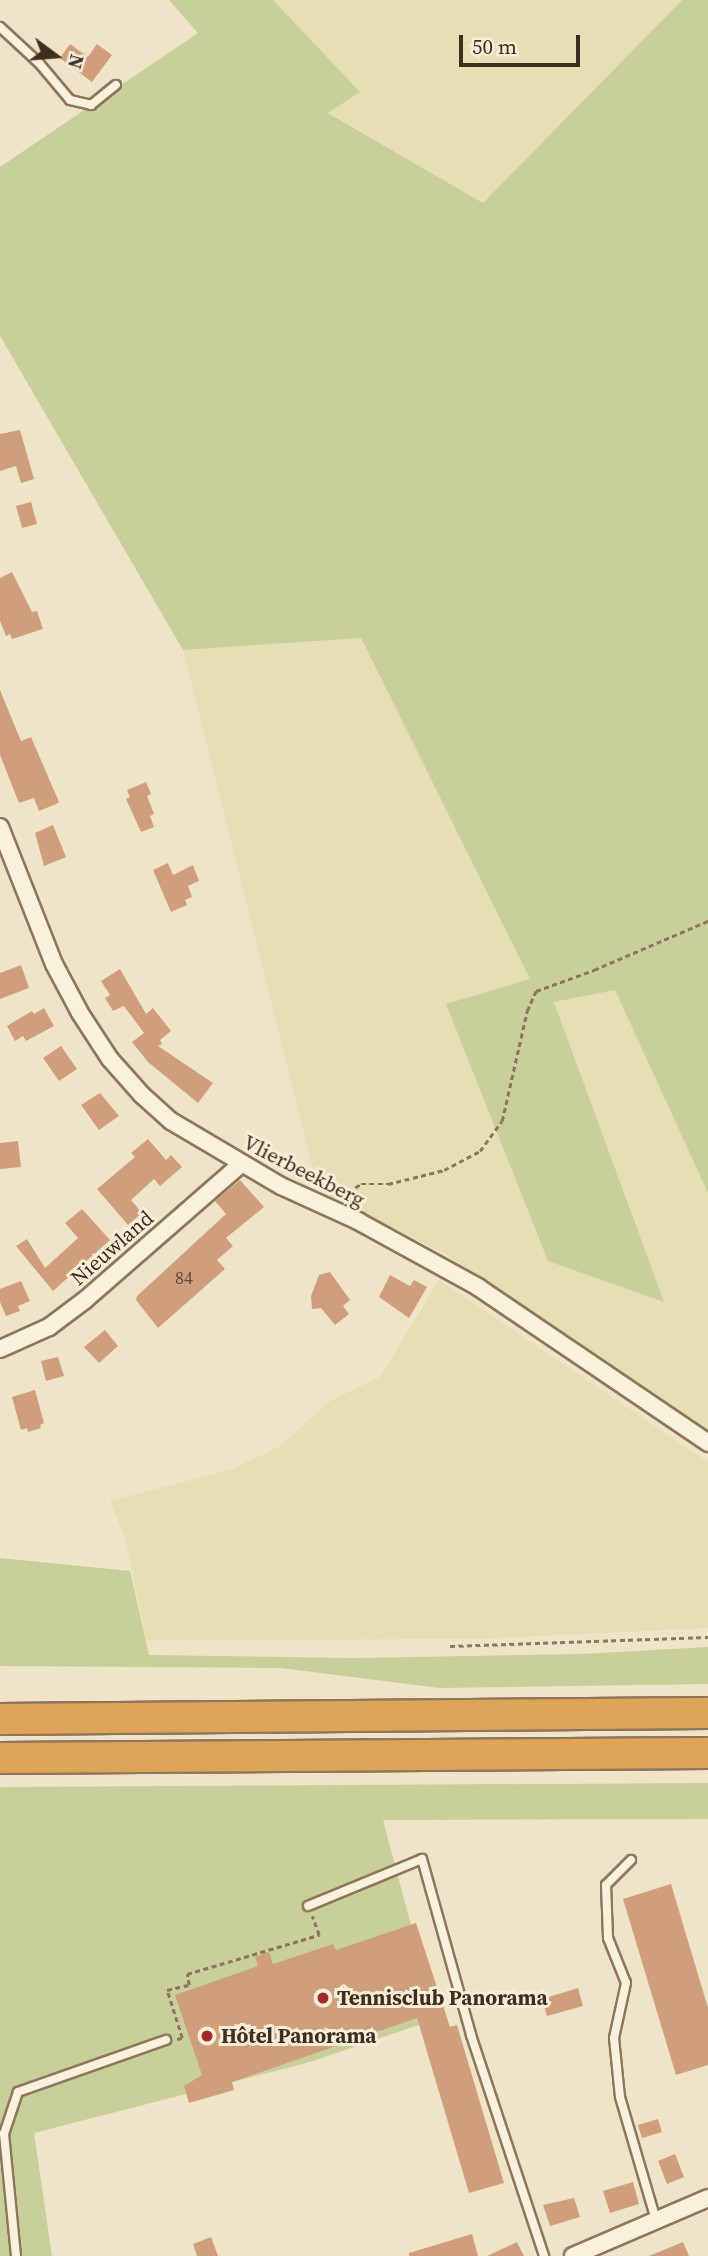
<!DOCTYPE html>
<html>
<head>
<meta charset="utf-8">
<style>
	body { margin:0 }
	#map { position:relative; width:708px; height:2256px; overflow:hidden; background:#f0e4c8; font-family:"Source Serif 4",serif }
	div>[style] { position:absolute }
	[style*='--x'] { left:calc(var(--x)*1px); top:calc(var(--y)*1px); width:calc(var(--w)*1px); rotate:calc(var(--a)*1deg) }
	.farmland>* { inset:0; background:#e6deb5 }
	.green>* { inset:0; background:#c9cf9b }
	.building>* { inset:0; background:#cf9f7d }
	.path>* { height:2.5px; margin-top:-1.25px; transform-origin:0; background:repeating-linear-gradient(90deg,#8d765c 0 5px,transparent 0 8.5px) }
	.roads { filter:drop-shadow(2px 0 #8d765c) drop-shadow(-2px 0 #8d765c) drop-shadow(0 2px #8d765c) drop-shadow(0 -2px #8d765c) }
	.service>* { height:8px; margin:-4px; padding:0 4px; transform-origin:4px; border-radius:4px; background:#faf1dc }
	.minor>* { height:16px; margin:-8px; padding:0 8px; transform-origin:8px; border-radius:8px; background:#faf1dc }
	.motorway>* { height:30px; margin:-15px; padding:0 15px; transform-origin:15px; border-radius:15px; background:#e0a458 }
	.dots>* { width:19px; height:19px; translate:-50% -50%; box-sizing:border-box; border:4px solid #f7eed8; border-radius:50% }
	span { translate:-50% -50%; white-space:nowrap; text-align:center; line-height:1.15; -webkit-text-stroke:6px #f7eed8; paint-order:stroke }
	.number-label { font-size:18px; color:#624a37 }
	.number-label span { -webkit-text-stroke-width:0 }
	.street-label { font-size:21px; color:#3d2e20 }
	.poi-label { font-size:21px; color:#3d2e20; font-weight:700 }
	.left { translate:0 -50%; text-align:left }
	.north { position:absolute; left:21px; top:21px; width:70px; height:70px; -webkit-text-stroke:5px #f7eed8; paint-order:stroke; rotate:106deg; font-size:19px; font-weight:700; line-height:28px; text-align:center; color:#3d2e20 }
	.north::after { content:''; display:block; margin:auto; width:24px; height:32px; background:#3d2e20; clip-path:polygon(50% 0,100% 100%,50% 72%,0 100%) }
	.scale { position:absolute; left:459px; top:35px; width:121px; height:32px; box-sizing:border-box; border:4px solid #3d2e20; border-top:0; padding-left:9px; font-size:21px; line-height:24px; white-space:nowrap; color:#3d2e20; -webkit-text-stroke:5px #f7eed8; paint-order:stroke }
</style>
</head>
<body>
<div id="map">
	<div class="farmland">
		<i style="clip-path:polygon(273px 0,682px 0,483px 203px,328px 112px,359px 92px)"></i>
		<i style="clip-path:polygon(361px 638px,530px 979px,447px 1004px,663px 1301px,554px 1001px,615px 990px,708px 1193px,708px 1432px,447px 1255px,318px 1190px,183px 650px)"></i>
		<i style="clip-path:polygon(439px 1280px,708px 1462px,708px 1628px,477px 1639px,146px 1640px,126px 1542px,110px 1501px,233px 1469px,280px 1446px,330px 1401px,380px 1377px)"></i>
	</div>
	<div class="green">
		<i style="clip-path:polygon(169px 0,273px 0,360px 92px,328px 113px,483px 203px,682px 0,708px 0,708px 1193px,615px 990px,554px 1002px,664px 1302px,548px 1261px,446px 1004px,530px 979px,361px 638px,183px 650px,0 336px,0 167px,198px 33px)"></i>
		<i style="clip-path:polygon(0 1558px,130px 1571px,149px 1655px,354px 1658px,581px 1654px,708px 1647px,708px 1684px,439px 1688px,281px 1668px,0 1666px)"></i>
		<i style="clip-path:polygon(708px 1783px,708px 1819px,383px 1820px,436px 2019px,310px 2062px,34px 2133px,52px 2256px,0 2256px,0 1787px)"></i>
	</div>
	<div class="building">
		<i style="clip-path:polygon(70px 44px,88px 57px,97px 44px,112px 55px,92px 82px,60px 58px)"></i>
		<i style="clip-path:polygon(20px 430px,34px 479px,21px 483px,16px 466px,0 471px,0 434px)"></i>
		<i style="clip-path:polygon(31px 502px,37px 524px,22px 528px,16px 506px)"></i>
		<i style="clip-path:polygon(12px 572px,32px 612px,37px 611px,43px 629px,12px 639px,10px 634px,6px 636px,0 621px,0 578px)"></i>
		<i style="clip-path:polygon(0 690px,21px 741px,31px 737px,59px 802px,56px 804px,39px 811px,34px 798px,19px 803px,0 755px)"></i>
		<i style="clip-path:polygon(146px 782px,151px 794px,147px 796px,154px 814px,150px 816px,154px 827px,141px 832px,126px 799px,130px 797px,127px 790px)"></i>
		<i style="clip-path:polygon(53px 825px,66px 857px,44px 866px,35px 833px)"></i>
		<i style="clip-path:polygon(168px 863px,173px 875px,193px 865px,199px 881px,188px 886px,192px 897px,185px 900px,187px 905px,171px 912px,153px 870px)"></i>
		<i style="clip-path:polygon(21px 965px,29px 988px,0 999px,0 973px)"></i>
		<i style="clip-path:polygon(120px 969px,146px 1014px,153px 1008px,171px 1031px,160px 1040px,162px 1044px,158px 1046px,213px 1083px,198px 1103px,148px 1062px,132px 1042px,144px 1033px,124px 1006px,113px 1011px,105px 998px,110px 995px,101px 981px)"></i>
		<i style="clip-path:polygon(44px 1008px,54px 1026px,26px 1041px,23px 1036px,15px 1041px,7px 1026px,32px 1011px,34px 1014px)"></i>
		<i style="clip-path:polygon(61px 1046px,77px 1069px,59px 1081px,43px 1058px)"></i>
		<i style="clip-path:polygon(100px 1093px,119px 1116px,99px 1130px,81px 1105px)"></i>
		<i style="clip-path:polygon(148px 1139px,166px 1160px,171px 1155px,182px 1167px,160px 1186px,154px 1179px,131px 1200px,142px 1213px,128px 1225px,97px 1189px,135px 1157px,131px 1153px)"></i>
		<i style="clip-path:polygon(18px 1141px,21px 1167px,0 1169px,0 1143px)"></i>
		<i style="clip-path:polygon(240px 1180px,264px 1207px,226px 1238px,233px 1246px,217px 1260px,225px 1269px,158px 1328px,136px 1300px,137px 1296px,226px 1214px,215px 1201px)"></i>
		<i style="clip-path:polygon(82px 1209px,110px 1240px,53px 1291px,16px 1246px,27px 1239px,45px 1268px,78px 1238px,65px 1223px)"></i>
		<i style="clip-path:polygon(330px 1272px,350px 1300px,343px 1306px,349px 1314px,335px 1325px,321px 1308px,312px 1309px,311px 1296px,319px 1275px)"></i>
		<i style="clip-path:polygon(390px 1275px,410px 1286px,414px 1280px,427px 1287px,409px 1318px,379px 1297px)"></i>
		<i style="clip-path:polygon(21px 1281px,30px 1301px,18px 1306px,20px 1311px,6px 1316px,0 1302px,0 1289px)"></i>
		<i style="clip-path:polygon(105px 1330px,118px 1346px,99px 1363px,84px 1347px)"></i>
		<i style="clip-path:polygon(58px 1357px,64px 1376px,46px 1381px,41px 1361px)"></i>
		<i style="clip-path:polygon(35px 1390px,44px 1423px,40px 1425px,41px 1428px,28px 1432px,27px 1428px,21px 1430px,12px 1397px)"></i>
		<i style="clip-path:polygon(671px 1884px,708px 2008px,708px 2065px,676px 2075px,623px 1899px)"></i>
		<i style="clip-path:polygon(416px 1923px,450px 2027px,457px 2025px,504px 2183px,469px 2193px,417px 2018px,232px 2082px,234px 2090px,189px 2103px,184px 2086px,202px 2075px,175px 1995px,258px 1966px,255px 1957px,269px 1952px,273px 1964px,333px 1944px,336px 1950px)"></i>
		<i style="clip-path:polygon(578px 1988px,583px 2006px,547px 2016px,542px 1999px)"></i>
		<i style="clip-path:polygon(658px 2119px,662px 2132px,642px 2138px,638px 2125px)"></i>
		<i style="clip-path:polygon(675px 2154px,684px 2177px,667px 2184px,658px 2161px)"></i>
		<i style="clip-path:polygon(633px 2182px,639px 2204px,610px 2213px,603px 2191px)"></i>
		<i style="clip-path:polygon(574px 2198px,580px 2217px,550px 2226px,543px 2205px)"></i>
		<i style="clip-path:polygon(472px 2234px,478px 2256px,409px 2256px,409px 2253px)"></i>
		<i style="clip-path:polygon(211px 2237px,218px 2256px,197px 2256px,193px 2244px)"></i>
		<i style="clip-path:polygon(517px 2242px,524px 2256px,487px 2256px)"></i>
		<i style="clip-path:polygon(683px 2242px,689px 2256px,649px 2256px)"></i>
	</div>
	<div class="path">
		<i style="--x:345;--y:1200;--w:9;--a:-69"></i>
		<i style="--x:348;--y:1192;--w:15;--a:-32"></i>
		<i style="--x:361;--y:1184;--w:27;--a:0"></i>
		<i style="--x:388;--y:1184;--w:58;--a:-14"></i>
		<i style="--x:444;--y:1170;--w:41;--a:-27.8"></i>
		<i style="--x:480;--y:1151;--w:37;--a:-54"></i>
		<i style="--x:502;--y:1121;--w:113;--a:-77.2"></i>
		<i style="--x:527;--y:1011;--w:22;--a:-66"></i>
		<i style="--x:536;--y:991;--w:62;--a:-19.9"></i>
		<i style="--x:594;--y:970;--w:124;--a:-23.3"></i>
		<i style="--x:450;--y:1646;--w:258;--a:-2"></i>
		<i style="--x:177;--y:2039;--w:5;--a:-11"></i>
		<i style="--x:182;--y:2038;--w:50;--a:-107.4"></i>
		<i style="--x:167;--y:1990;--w:23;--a:-13"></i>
		<i style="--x:189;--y:1985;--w:11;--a:-100"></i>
		<i style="--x:187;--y:1974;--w:138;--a:-16.5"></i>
		<i style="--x:319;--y:1935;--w:20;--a:-110"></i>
	</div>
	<div class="roads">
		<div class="service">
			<i style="--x:0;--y:27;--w:53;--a:42.7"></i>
			<i style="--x:39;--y:63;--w:48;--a:50"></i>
			<i style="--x:70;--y:100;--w:22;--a:13"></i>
			<i style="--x:91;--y:105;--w:32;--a:-39"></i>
			<i style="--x:631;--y:1860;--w:35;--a:135"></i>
			<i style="--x:606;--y:1885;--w:53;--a:87.8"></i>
			<i style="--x:608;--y:1938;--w:48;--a:68.2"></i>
			<i style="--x:626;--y:1983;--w:56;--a:102.3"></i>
			<i style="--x:614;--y:2038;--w:59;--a:84.2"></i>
			<i style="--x:620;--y:2097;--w:128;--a:73.7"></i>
			<i style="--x:308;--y:1906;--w:123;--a:-22.4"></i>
			<i style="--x:422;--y:1859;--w:183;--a:74.4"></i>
			<i style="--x:471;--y:2035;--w:233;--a:71.7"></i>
			<i style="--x:16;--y:2256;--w:123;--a:-95.6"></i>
			<i style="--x:4;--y:2134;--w:44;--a:-71.6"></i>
			<i style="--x:18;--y:2092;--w:157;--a:-19.4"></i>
		</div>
		<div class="minor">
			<i style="--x:0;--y:827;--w:147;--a:68.5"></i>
			<i style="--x:54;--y:964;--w:55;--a:62"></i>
			<i style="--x:80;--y:1013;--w:55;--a:56.9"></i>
			<i style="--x:110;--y:1059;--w:48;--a:48.4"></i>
			<i style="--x:142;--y:1095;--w:39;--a:42"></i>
			<i style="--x:171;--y:1121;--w:128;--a:30.6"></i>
			<i style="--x:281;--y:1186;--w:85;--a:24.4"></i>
			<i style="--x:358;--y:1221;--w:137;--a:28.8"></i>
			<i style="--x:478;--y:1287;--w:278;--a:34.1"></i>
			<i style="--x:0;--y:1349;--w:54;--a:-24.2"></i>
			<i style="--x:49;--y:1327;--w:45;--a:-36.9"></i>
			<i style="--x:85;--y:1300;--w:207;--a:-41.1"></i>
			<i style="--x:573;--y:2256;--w:147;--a:-23.2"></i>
		</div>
		<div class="motorway">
			<i style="--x:0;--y:1719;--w:708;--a:-0.49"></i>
			<i style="--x:0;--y:1758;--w:708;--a:-0.4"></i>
		</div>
	</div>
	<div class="dots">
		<i style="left:323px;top:1998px;background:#9e2a2b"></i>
		<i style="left:207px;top:2036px;background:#9e2a2b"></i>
	</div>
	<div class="number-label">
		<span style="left:184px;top:1278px">84</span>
	</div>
	<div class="street-label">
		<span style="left:304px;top:1171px;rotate:27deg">Vlierbeekberg</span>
		<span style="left:112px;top:1248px;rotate:-41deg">Nieuwland</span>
	</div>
	<div class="poi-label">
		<span class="left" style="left:337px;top:1998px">Tennisclub Panorama</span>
		<span class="left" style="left:221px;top:2036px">Hôtel Panorama</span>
	</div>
	<div class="north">N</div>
	<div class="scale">50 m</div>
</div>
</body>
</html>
